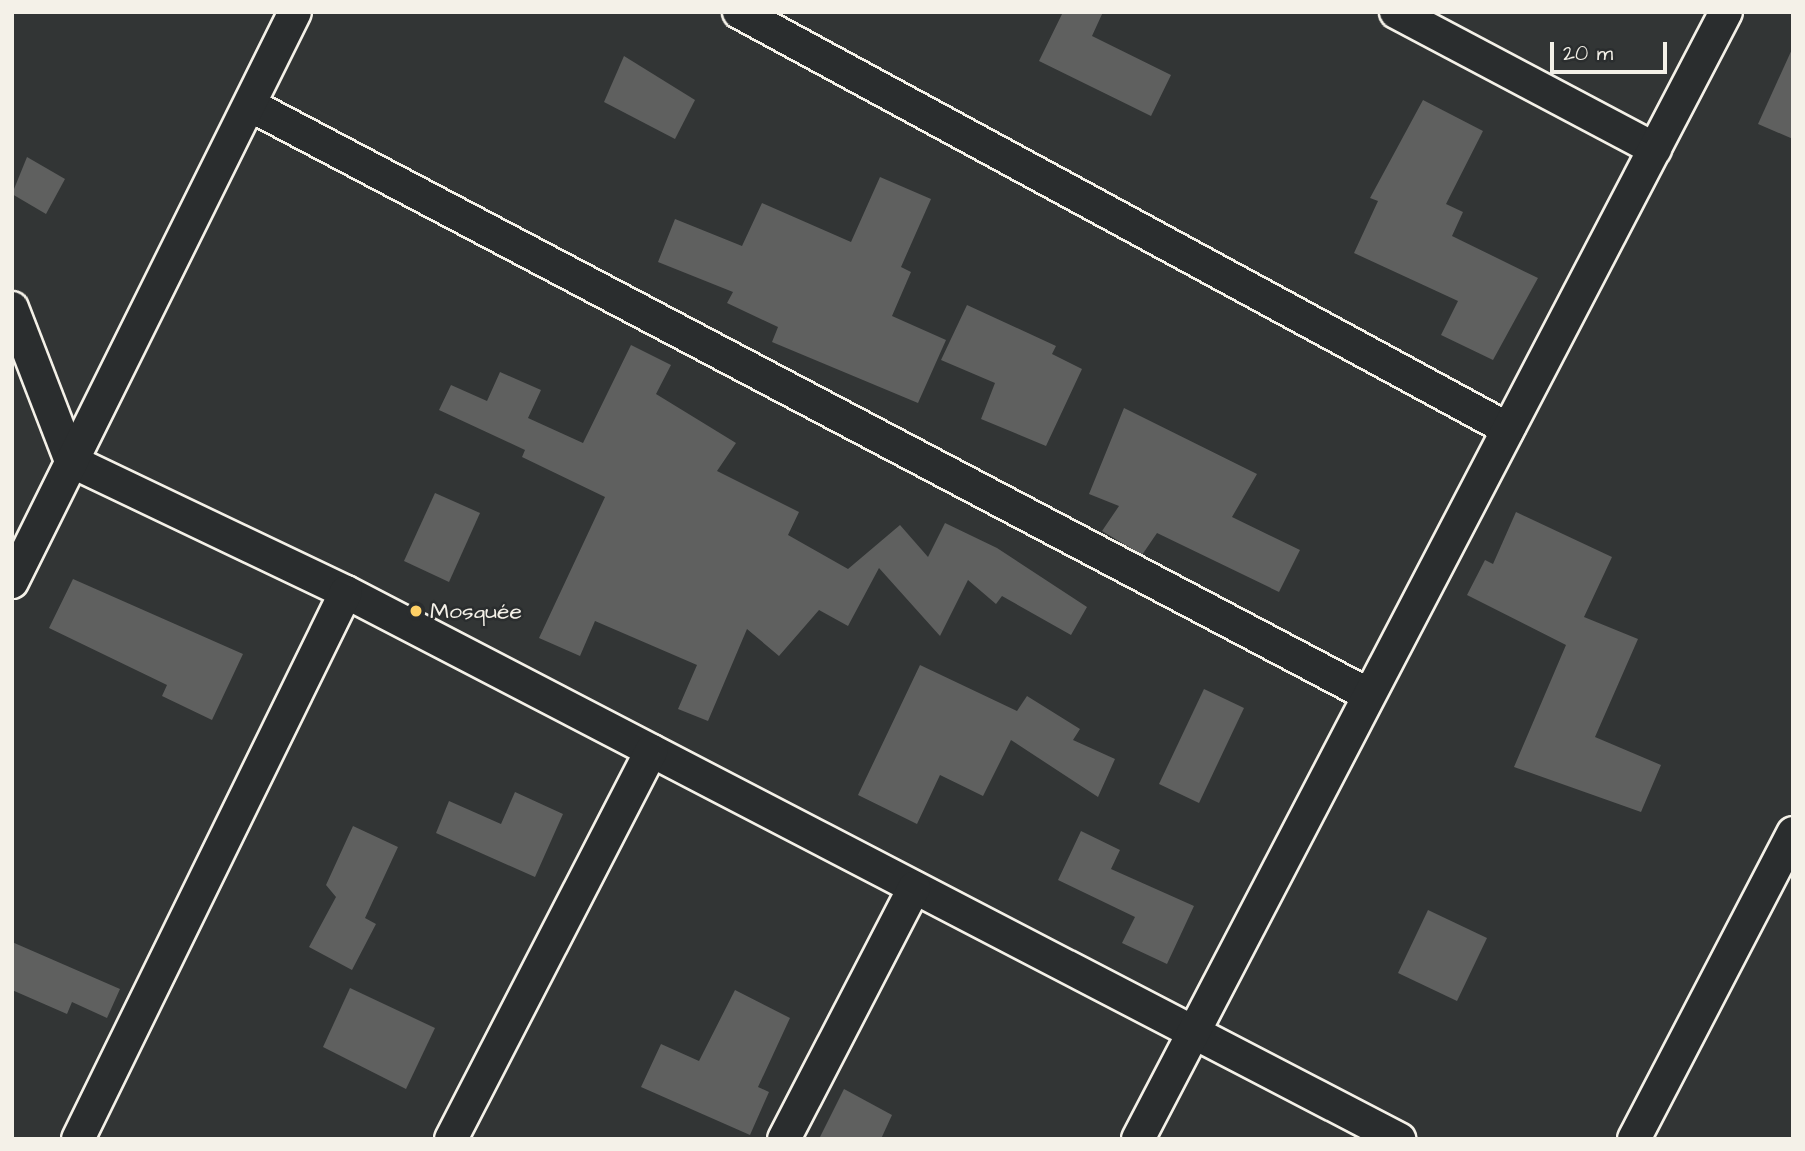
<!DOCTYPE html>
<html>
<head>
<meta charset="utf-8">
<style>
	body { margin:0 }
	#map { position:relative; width:1805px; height:1151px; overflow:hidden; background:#323535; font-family:"Architects Daughter",sans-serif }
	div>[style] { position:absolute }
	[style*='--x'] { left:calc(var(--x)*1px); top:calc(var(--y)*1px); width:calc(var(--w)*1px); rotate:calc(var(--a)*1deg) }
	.building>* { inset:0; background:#5f605f }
	.roads { filter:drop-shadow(2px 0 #f4f1e8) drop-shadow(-2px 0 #f4f1e8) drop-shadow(0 2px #f4f1e8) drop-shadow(0 -2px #f4f1e8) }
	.minor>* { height:32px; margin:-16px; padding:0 16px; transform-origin:16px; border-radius:16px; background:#2a2d2e }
	.dots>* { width:19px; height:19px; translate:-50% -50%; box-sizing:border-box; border:4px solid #2a2d2e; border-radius:50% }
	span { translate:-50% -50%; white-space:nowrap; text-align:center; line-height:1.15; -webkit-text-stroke:5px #2a2d2e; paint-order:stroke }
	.poi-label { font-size:23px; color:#f4f1e8 }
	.left { translate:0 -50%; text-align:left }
	.frame { position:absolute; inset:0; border:14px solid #f4f1e8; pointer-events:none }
	.scale { position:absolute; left:1550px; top:42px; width:117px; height:32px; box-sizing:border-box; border:4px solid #f4f1e8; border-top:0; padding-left:9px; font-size:21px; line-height:24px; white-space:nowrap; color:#f4f1e8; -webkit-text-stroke:5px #2a2d2e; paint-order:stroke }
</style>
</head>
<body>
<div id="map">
	<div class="building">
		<i style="clip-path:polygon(1063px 12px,1103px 12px,1092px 36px,1171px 75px,1151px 116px,1039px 61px)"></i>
		<i style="clip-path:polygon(1793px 47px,1793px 139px,1758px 124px)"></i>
		<i style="clip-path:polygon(624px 56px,695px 100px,675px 139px,604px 102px)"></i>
		<i style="clip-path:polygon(1423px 100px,1483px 131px,1446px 204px,1463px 212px,1452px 236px,1538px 278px,1493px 360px,1441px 335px,1458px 301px,1354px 253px,1378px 201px,1370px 198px)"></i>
		<i style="clip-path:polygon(27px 157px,65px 179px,46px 214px,12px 194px)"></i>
		<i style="clip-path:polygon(880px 177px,931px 199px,901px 267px,911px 272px,892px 316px,946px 340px,918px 403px,772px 342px,778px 327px,727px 303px,733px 292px,658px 262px,675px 219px,742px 246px,762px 203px,851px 242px)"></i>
		<i style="clip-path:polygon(967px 305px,1056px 346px,1052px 354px,1082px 369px,1046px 446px,981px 419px,995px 383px,941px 360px)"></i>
		<i style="clip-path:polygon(631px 345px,671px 365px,656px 394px,736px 443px,717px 471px,799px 512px,788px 535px,848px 569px,900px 525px,928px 557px,945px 523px,997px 548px,1087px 607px,1071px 635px,1002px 596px,996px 604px,968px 580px,940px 636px,879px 568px,848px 626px,819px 610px,779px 656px,747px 629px,708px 721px,678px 709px,697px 665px,595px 621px,580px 656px,539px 638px,605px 497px,522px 457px,525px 450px,439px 410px,451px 385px,487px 401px,500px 372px,541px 390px,528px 418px,583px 443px)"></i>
		<i style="clip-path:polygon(1124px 408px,1257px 474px,1232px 517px,1300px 550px,1279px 592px,1157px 533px,1142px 555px,1102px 531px,1119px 506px,1089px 494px)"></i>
		<i style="clip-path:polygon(435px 493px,480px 513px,449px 582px,404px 561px)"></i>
		<i style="clip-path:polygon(1516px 512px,1612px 557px,1584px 617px,1638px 639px,1595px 737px,1661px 765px,1641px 812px,1514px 767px,1566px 645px,1467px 595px,1485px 560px,1493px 564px)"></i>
		<i style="clip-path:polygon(73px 579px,243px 654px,212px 720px,162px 696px,167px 685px,49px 628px)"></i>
		<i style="clip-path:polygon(920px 665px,1017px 711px,1027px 696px,1080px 729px,1073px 740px,1115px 759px,1098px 797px,1011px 740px,983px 796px,940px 775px,917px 824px,858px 795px)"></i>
		<i style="clip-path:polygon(1204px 689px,1244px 708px,1199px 803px,1159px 784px)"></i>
		<i style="clip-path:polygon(515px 792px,563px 814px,535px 877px,436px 833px,449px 801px,501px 824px)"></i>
		<i style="clip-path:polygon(353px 826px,398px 847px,365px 918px,376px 924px,352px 970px,309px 947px,336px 897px,326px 885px)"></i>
		<i style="clip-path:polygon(1081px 831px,1120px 850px,1111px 869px,1194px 906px,1167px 964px,1122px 943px,1135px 917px,1058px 880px)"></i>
		<i style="clip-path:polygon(1428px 910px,1487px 938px,1457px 1001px,1398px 973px)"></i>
		<i style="clip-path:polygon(12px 942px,120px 989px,107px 1018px,72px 1002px,67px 1014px,12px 990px)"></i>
		<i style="clip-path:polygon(350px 988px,435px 1028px,406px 1089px,323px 1047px)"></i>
		<i style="clip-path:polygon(735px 990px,790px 1018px,758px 1087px,769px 1092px,750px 1135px,641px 1087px,661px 1044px,699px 1061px)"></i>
		<i style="clip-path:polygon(844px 1089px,892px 1115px,881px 1139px,819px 1139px)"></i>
	</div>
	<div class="roads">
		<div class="minor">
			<i style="--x:739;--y:12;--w:875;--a:28.47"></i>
			<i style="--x:1396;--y:12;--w:293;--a:27.9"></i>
			<i style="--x:250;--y:105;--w:1265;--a:27.8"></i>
			<i style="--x:12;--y:308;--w:164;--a:68.9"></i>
			<i style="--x:71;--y:461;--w:305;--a:25.5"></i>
			<i style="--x:346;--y:592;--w:1187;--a:27.45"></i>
			<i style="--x:12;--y:582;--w:636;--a:-63.6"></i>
			<i style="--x:78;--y:1139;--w:609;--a:-63.9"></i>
			<i style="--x:451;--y:1139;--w:437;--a:-62.7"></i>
			<i style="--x:784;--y:1139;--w:283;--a:-62.6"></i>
			<i style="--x:1138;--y:1139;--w:1271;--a:-62.45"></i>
			<i style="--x:1634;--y:1139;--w:345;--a:-62.5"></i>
		</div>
	</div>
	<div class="dots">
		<i style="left:416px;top:611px;background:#ffd166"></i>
	</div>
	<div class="poi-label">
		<span class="left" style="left:430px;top:611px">Mosquée</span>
	</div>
	<div class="frame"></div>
	<div class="scale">20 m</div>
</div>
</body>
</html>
